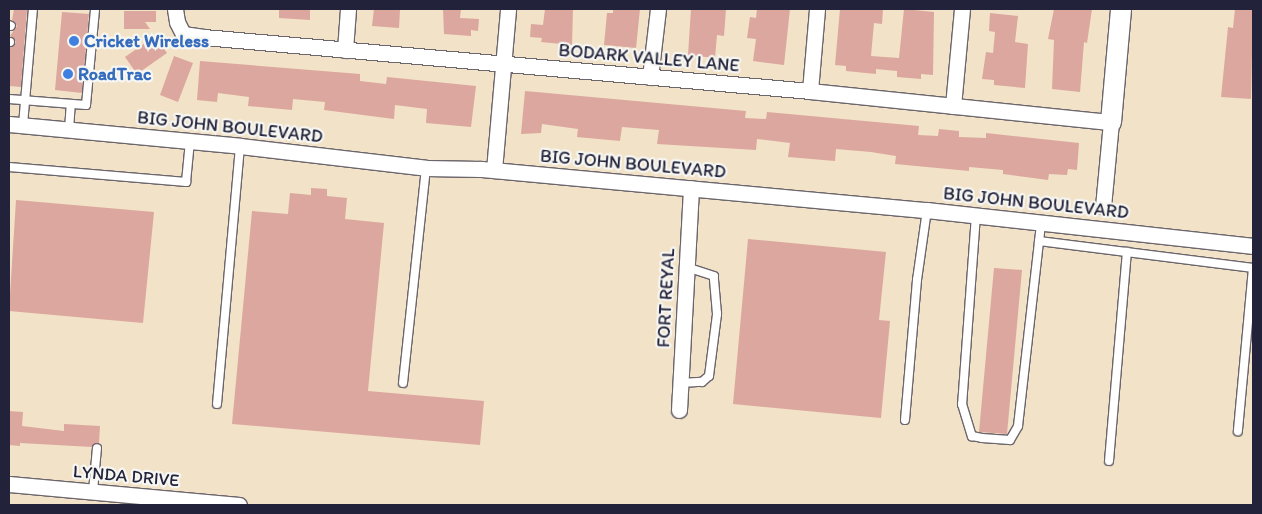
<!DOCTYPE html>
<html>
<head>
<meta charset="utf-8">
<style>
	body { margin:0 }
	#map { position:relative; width:1262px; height:514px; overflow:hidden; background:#f2e2c8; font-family:Itim,sans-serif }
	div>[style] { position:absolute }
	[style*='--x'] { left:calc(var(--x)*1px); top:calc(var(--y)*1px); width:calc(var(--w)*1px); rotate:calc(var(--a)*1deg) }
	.building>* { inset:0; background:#dca79e }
	.roads { filter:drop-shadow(1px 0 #6b656c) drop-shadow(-1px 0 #6b656c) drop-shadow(0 1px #6b656c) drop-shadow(0 -1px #6b656c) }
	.lane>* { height:8px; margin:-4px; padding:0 4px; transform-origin:4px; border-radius:4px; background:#fff }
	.street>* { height:15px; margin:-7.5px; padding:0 7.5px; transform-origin:7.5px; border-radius:7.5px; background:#fff }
	.secondary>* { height:20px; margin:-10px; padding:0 10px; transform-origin:10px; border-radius:10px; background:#fff }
	.dots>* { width:14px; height:14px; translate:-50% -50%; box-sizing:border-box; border:2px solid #f6f6f2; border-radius:50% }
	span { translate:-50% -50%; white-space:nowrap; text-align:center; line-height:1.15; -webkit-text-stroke:4.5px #f6f6f2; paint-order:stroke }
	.shop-label { font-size:18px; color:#366cbe; font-weight:700 }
	.left { translate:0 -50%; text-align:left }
	.street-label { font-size:18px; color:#22223b }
	.frame { position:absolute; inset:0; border:10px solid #22223b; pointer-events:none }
</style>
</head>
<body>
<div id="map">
	<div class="building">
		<i style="clip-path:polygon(14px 9px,27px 10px,21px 87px,9px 86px,9px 48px,16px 42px,10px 36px,17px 26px,12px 20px)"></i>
		<i style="clip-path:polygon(279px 9px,310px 9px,310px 20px,279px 18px)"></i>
		<i style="clip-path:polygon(374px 9px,400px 10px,399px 28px,372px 26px)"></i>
		<i style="clip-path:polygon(443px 9px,461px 9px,460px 18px,479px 19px,478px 31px,471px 30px,471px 36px,444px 34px)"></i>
		<i style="clip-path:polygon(545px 9px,573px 9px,572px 45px,541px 42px,542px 38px,530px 37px,531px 24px,543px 25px)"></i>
		<i style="clip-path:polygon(613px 9px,640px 9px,636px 48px,604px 45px,607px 13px,613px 13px)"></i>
		<i style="clip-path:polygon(691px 9px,726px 9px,724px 36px,717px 35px,715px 58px,688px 55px)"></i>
		<i style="clip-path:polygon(757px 9px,790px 9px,784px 65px,753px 61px,756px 39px,747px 38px,750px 17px,756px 18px)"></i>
		<i style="clip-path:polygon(840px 9px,883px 9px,882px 24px,874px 23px,871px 56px,899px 58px,904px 9px,934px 12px,933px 75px,921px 74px,921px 79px,897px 77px,897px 71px,876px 69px,876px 74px,846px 71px,846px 66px,835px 65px)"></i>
		<i style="clip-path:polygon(1054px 9px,1092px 9px,1087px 43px,1084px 42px,1080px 92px,1052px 89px,1054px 40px,1048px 39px)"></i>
		<i style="clip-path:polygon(1235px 9px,1253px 9px,1251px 99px,1221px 97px,1228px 27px,1233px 28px)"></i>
		<i style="clip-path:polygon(124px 11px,156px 11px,156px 22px,145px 22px,150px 29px,124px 29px)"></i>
		<i style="clip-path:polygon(62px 12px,89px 14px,82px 93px,55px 90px)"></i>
		<i style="clip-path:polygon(990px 13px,1018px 16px,1015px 42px,1028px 44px,1025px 88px,994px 85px,994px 80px,982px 79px,986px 52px,993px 53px,995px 32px,989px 31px)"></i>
		<i style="clip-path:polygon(155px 36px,167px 53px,137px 74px,125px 57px)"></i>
		<i style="clip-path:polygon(174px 56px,193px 63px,178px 102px,160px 95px)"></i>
		<i style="clip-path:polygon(200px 61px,360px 74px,360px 81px,386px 84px,387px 77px,476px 86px,471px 127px,426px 123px,427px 109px,395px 105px,394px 119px,324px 110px,325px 102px,293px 99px,292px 110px,248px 106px,249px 97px,218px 93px,217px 102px,197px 100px)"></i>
		<i style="clip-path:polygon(525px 91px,746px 111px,745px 118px,766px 119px,767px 112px,919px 126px,918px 135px,938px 136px,939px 129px,959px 131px,959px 137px,986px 138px,986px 133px,1079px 143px,1077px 170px,1068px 169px,1067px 175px,1049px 174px,1048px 180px,1003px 174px,1003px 170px,969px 167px,969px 171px,895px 164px,896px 156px,871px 152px,836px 149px,835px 161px,788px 157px,790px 143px,757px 139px,756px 150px,657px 144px,659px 130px,622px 127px,620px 141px,577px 137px,578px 129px,542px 124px,541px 133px,521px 134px)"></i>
		<i style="clip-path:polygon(311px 188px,327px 189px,327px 196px,347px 198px,345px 219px,384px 223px,368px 391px,484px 401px,480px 445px,232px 424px,252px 211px,288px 214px,290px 193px,311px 195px)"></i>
		<i style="clip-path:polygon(16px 200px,154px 212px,143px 323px,9px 311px)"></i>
		<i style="clip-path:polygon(748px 239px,886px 252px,879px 320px,890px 321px,881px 418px,733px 404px)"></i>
		<i style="clip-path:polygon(994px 268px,1022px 270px,1007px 434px,979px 432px)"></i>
		<i style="clip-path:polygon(9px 411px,23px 412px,22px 426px,64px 431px,64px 424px,100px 426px,99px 443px,92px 447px,20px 443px,20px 446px,9px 445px)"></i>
	</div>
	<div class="roads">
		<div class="lane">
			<i style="--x:9;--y:25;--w:2;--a:27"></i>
			<i style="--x:9;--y:42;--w:1;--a:0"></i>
			<i style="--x:9;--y:99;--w:77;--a:4.5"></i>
			<i style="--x:86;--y:105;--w:96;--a:-84.6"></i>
			<i style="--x:23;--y:125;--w:116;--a:-85.1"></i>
			<i style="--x:69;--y:130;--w:26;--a:-86"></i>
			<i style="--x:9;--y:167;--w:178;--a:4.8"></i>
			<i style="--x:186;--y:182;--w:41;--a:-84.4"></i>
			<i style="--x:976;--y:215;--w:190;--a:94.2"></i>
			<i style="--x:962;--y:404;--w:34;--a:73"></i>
			<i style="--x:972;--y:436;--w:10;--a:11"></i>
			<i style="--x:982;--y:438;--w:28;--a:4"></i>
			<i style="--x:1010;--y:440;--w:16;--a:-60"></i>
			<i style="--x:1018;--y:426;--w:204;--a:-83.5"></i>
			<i style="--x:1039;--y:241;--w:216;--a:7.2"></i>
			<i style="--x:1253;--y:268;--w:164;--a:95.3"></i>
			<i style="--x:403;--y:383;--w:216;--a:-83.9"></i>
			<i style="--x:680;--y:383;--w:22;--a:-3"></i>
			<i style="--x:702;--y:382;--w:9;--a:-41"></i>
			<i style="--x:709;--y:376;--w:63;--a:-82.6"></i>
			<i style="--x:717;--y:314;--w:38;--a:-95"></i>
			<i style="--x:714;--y:276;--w:29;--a:-162"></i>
			<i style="--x:217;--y:404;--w:259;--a:-84.9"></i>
			<i style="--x:905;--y:420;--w:141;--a:-85.1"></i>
			<i style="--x:917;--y:280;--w:71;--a:-81.9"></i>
			<i style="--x:1109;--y:461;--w:210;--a:-85.1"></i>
			<i style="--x:93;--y:491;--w:43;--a:-84.7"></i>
		</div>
		<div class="street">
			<i style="--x:175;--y:9;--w:13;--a:81"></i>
			<i style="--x:177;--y:22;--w:13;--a:63"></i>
			<i style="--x:183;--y:34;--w:21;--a:8"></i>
			<i style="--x:204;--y:37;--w:608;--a:5.09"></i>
			<i style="--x:810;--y:91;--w:303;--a:5.9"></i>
			<i style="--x:1111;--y:122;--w:85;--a:95.4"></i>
			<i style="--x:345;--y:50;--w:41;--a:-85.8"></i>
			<i style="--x:650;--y:77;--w:68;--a:-83.3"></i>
			<i style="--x:810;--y:91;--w:82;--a:-85.1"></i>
			<i style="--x:953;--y:106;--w:97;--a:-84.7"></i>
			<i style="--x:9;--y:124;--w:232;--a:5.4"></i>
			<i style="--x:240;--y:146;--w:187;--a:6.7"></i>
			<i style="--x:426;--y:168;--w:55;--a:1"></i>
			<i style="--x:481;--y:169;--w:448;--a:5.3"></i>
			<i style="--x:927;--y:210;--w:328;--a:6.3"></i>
			<i style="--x:494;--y:170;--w:162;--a:-85"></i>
			<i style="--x:679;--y:410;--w:222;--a:-86.9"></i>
			<i style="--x:9;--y:484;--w:231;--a:5.2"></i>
		</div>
		<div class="secondary">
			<i style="--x:1111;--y:122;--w:113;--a:-84.9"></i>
		</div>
	</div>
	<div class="dots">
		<i style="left:74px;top:41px;background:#3f7fe0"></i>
		<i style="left:68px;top:74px;background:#3f7fe0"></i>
	</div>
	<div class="shop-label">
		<span class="left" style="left:84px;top:41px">Cricket Wireless</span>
		<span class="left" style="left:78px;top:74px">RoadTrac</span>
	</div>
	<div class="street-label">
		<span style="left:649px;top:58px;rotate:5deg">BODARK VALLEY LANE</span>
		<span style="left:230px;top:127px;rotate:6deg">BIG JOHN BOULEVARD</span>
		<span style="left:633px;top:164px;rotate:5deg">BIG JOHN BOULEVARD</span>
		<span style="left:1036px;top:203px;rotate:6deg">BIG JOHN BOULEVARD</span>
		<span style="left:666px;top:298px;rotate:-87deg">FORT REYAL</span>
		<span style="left:126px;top:476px;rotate:5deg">LYNDA DRIVE</span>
	</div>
	<div class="frame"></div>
</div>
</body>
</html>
